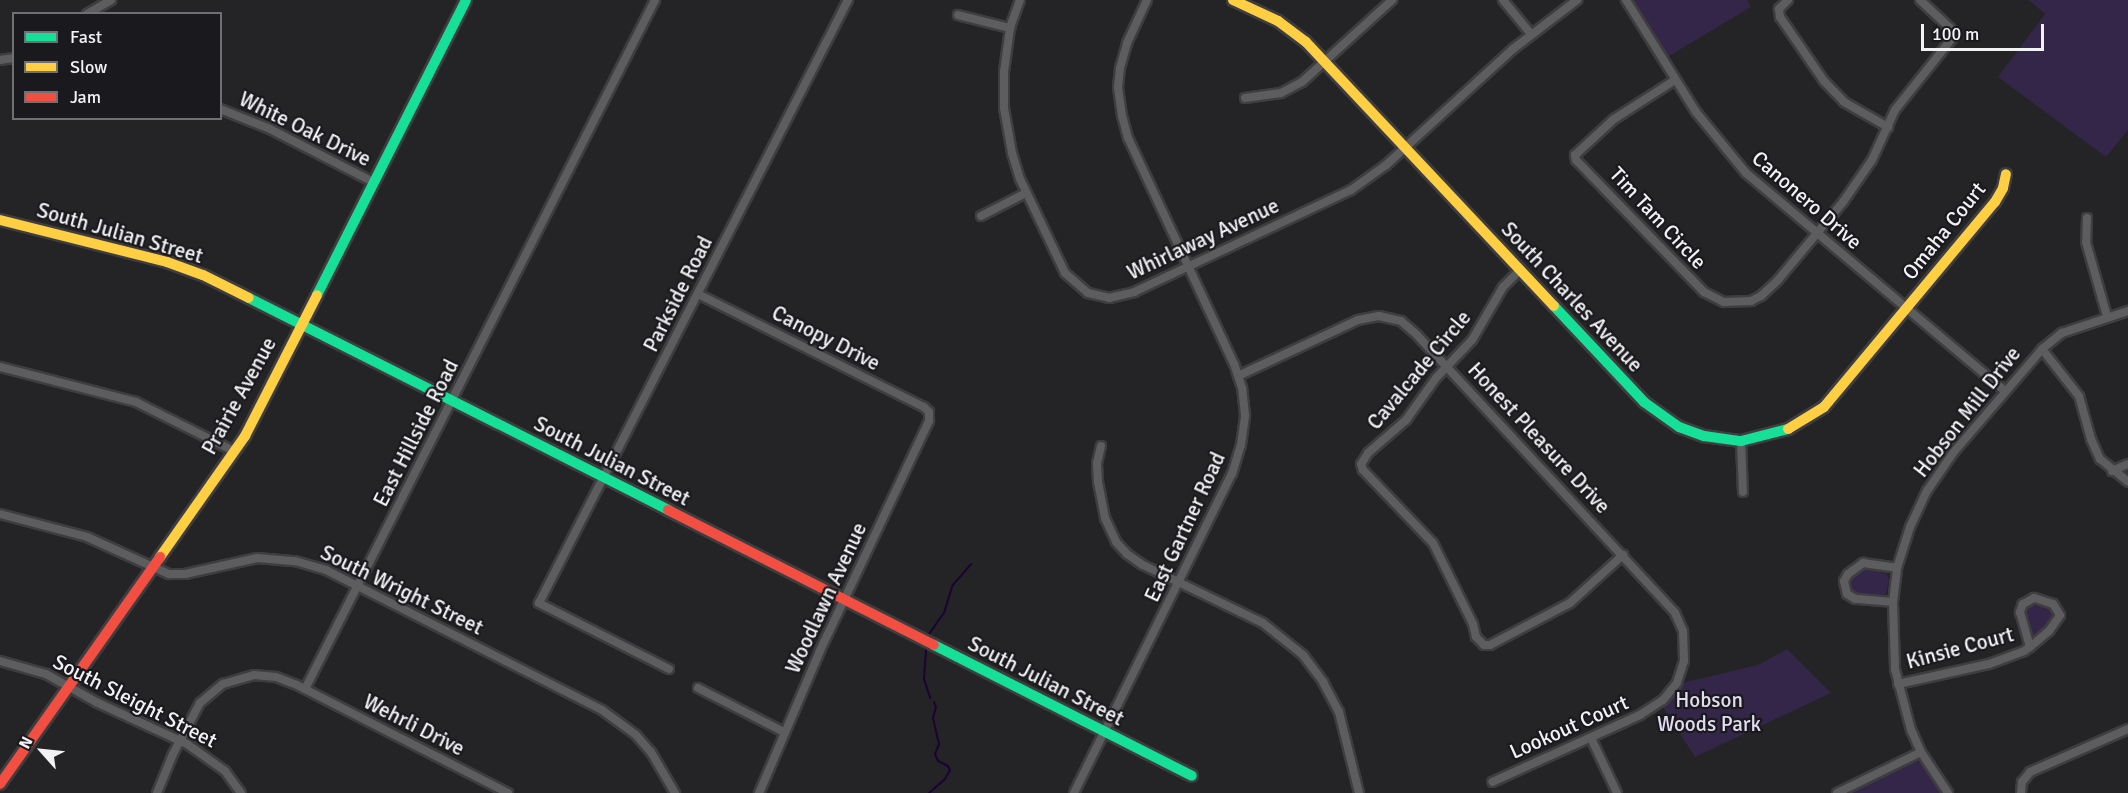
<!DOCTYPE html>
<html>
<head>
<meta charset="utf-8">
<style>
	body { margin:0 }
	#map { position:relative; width:2128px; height:793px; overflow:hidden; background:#242325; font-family:Signika,sans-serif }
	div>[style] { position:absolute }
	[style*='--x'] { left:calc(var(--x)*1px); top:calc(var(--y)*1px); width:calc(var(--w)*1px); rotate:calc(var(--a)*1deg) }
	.green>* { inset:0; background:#342648 }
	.stream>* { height:2px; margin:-1px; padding:0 1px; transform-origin:1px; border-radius:1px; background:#1a0432 }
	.roads { filter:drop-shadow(2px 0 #3e3d40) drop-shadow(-2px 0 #3e3d40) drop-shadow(0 2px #3e3d40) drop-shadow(0 -2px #3e3d40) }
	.street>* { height:8px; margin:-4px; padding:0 4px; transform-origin:4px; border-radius:4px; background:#5d5c5e }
	.fast>* { height:10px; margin:-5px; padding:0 5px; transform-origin:5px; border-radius:5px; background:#16e098 }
	.slow>* { height:10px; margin:-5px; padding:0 5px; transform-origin:5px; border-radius:5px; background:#ffcf43 }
	.jam>* { height:10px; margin:-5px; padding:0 5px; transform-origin:5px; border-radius:5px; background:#f24e42 }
	span { translate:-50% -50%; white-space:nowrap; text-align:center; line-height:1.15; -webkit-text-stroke:4.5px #1a191d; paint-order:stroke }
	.street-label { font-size:21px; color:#f2f1f4 }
	.park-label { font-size:21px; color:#e2dcf1 }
	.legend { position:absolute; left:12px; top:12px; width:210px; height:108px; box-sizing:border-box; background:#1a191d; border:2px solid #706f73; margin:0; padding:8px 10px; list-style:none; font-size:18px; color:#f2f1f4 }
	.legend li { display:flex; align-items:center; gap:12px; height:30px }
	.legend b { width:30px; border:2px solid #706f73 }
	.north { position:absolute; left:12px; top:721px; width:60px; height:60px; -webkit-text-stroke:4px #1a191d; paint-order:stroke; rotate:297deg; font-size:16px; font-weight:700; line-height:24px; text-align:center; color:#f2f1f4 }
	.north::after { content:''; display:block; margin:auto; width:21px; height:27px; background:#f2f1f4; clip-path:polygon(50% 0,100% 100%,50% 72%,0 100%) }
	.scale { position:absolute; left:1921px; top:24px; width:123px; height:27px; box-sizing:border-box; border:3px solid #f2f1f4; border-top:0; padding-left:8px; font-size:18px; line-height:21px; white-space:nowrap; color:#f2f1f4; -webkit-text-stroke:4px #1a191d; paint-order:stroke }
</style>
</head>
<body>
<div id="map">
	<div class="green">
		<i style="clip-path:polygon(1629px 0,1747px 0,1751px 7px,1664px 59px)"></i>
		<i style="clip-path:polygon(2029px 0,2128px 0,2128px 130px,2106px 157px,1998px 77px,2045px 14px)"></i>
		<i style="clip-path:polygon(1866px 568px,1887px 574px,1889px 581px,1886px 594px,1881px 597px,1851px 594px,1849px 580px)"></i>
		<i style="clip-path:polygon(2033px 605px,2050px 609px,2053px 614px,2051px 623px,2036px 636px,2029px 634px,2024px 613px,2026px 608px)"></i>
		<i style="clip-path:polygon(1787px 649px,1831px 693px,1695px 757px,1663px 707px,1682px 683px,1758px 665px)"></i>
		<i style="clip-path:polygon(1912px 761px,1923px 763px,1941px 793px,1849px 793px)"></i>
	</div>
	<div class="stream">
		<i style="--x:927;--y:637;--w:29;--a:-55"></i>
		<i style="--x:944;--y:613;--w:28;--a:-73"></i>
		<i style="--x:952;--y:586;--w:29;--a:-49"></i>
		<i style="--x:926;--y:650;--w:29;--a:94"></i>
		<i style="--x:924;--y:679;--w:20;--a:72"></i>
		<i style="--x:929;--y:793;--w:21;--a:-41"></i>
		<i style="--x:945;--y:779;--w:10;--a:-61"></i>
		<i style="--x:950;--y:770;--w:4;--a:-117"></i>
		<i style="--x:948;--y:766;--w:11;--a:-153"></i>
		<i style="--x:938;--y:761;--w:8;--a:-113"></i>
		<i style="--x:935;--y:754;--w:11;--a:-68"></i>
		<i style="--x:939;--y:744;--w:27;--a:-103"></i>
		<i style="--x:933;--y:718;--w:11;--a:-75"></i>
		<i style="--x:936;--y:707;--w:5;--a:-112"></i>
	</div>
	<div class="roads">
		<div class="street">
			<i style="--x:1020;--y:0;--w:30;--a:110"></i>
			<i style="--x:1010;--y:28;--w:44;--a:97.8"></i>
			<i style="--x:1004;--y:72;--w:36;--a:90"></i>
			<i style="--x:1004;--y:108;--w:46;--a:79.9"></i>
			<i style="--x:1012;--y:153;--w:27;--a:73"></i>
			<i style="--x:1020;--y:179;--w:104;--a:64.4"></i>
			<i style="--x:1065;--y:273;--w:30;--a:41"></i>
			<i style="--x:1088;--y:293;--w:22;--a:13"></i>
			<i style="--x:1109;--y:298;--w:26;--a:-13"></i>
			<i style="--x:1134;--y:292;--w:240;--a:-25.2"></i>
			<i style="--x:1351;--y:190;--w:43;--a:-35.5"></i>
			<i style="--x:1386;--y:165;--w:172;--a:-42.4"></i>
			<i style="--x:1513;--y:49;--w:81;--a:-37.4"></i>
			<i style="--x:1503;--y:0;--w:44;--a:50.5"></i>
			<i style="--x:1626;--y:0;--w:132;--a:58"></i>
			<i style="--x:1696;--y:112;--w:79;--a:50.7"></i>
			<i style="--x:1746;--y:173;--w:339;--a:40.1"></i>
			<i style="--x:1788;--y:0;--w:13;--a:135"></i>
			<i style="--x:1779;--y:9;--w:8;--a:83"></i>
			<i style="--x:1780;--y:17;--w:78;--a:55.5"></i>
			<i style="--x:1824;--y:81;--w:29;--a:46"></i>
			<i style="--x:1844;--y:102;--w:51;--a:29.6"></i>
			<i style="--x:87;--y:14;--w:28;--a:-30"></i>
			<i style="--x:958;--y:15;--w:54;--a:14"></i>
			<i style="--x:0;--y:60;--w:14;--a:-8"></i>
			<i style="--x:1675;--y:80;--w:72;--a:147.4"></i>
			<i style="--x:1614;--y:119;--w:53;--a:137.3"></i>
			<i style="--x:1575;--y:155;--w:5;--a:79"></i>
			<i style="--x:1576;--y:160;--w:184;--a:45.9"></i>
			<i style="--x:1704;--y:292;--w:22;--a:27"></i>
			<i style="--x:1724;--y:302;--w:27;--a:-2"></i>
			<i style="--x:1751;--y:301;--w:11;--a:-27"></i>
			<i style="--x:1761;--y:296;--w:23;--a:-43"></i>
			<i style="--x:1778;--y:280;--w:102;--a:-50.2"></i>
			<i style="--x:1843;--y:202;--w:51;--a:-55.4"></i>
			<i style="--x:1872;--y:160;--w:55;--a:-65.3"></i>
			<i style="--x:1895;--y:110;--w:93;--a:-51.5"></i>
			<i style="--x:1953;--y:37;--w:9;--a:-108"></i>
			<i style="--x:1950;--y:28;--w:41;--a:-137"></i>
			<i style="--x:1245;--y:98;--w:36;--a:-8"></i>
			<i style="--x:1281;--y:93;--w:24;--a:-28"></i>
			<i style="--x:1302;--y:82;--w:122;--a:-42.3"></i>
			<i style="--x:220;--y:109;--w:54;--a:21.8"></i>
			<i style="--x:270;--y:129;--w:116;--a:27.2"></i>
			<i style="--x:981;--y:216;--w:51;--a:-27.1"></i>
			<i style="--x:2087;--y:218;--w:24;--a:92"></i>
			<i style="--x:2086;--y:242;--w:77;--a:74.2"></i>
			<i style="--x:1520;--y:270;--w:24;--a:135"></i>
			<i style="--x:1503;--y:287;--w:61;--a:120.3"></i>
			<i style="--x:1472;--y:340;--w:52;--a:133.5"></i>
			<i style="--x:1436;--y:378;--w:52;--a:125.5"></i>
			<i style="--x:1406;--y:420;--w:50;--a:139"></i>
			<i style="--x:1368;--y:453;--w:13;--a:122"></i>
			<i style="--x:1361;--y:464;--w:6;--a:72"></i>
			<i style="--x:1363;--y:470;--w:101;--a:46.2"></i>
			<i style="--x:1433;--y:543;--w:90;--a:63.7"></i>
			<i style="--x:1473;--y:624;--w:13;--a:77"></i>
			<i style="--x:1476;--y:637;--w:11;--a:45"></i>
			<i style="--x:1484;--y:645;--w:6;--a:0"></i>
			<i style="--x:1490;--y:645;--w:90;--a:-27.7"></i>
			<i style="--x:1570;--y:603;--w:72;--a:-42.2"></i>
			<i style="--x:698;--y:294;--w:253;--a:26.6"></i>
			<i style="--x:924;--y:407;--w:7;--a:45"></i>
			<i style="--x:929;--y:412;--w:9;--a:90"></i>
			<i style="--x:929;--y:421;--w:255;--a:115.4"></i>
			<i style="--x:820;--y:651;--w:155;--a:113.2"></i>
			<i style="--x:2042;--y:349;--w:60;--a:51.8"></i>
			<i style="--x:2079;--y:396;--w:45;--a:74.4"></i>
			<i style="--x:2091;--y:439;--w:22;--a:66"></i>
			<i style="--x:2100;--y:459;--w:36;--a:39"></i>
			<i style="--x:0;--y:367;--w:140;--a:14.4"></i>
			<i style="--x:136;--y:402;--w:110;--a:26.6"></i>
			<i style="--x:1238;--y:376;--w:132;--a:-25"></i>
			<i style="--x:1358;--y:320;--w:21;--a:-11"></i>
			<i style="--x:1379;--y:316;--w:23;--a:13"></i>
			<i style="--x:1401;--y:321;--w:21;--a:41"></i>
			<i style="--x:1417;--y:335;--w:379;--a:47.1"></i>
			<i style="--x:1675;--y:613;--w:20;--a:66"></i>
			<i style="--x:1683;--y:631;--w:30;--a:88"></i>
			<i style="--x:1684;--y:661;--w:23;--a:108"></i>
			<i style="--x:1677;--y:683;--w:22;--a:129"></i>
			<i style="--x:1663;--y:700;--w:27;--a:147"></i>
			<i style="--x:1640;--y:715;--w:162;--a:155.6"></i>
			<i style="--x:1741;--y:441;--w:51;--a:87.8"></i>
			<i style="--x:1101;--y:446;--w:17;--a:103"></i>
			<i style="--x:1097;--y:463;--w:19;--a:87"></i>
			<i style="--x:1098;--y:482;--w:37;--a:79"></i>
			<i style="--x:1105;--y:518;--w:26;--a:65"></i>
			<i style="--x:1116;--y:542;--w:16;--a:47"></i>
			<i style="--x:1127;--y:554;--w:19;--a:35"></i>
			<i style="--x:1143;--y:565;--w:133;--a:25.8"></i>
			<i style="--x:1263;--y:623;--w:51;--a:38.7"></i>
			<i style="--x:1303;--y:655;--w:34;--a:53"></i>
			<i style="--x:1323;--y:682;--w:34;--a:62"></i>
			<i style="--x:1339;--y:712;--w:83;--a:76.1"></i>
			<i style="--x:2112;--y:471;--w:17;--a:-24"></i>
			<i style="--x:0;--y:514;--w:90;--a:14.8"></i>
			<i style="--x:87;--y:537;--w:90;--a:24.3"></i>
			<i style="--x:169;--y:574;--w:16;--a:0"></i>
			<i style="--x:185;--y:574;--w:74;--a:-12.5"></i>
			<i style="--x:257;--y:558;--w:38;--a:5"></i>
			<i style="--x:295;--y:561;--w:32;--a:16"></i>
			<i style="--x:326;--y:570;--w:309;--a:26.9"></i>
			<i style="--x:602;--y:710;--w:42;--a:36.3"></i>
			<i style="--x:636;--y:735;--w:23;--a:49"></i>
			<i style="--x:651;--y:752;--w:48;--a:59.7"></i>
			<i style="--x:1893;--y:602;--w:38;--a:-175"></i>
			<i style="--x:1855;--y:599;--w:9;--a:-148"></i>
			<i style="--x:1847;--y:594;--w:13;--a:-103"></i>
			<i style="--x:1844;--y:581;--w:8;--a:-60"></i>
			<i style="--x:1848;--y:574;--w:19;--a:-36"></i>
			<i style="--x:1863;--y:563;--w:34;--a:8"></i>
			<i style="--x:0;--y:661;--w:48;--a:15.8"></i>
			<i style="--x:46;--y:674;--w:57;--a:29.2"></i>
			<i style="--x:96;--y:702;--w:100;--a:24.8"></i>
			<i style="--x:187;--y:744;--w:47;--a:35.4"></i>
			<i style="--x:225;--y:771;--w:27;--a:54"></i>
			<i style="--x:669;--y:669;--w:146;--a:-153.1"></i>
			<i style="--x:539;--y:603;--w:678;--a:-62.87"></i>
			<i style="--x:1898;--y:684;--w:93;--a:-12.4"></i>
			<i style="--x:1989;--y:664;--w:37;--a:-20"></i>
			<i style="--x:2024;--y:651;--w:7;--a:-34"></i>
			<i style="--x:2030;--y:647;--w:25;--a:-40"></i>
			<i style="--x:2049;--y:631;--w:19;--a:-55"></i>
			<i style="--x:2060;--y:615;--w:13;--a:-122"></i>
			<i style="--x:2053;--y:604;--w:20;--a:-162"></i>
			<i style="--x:2034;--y:598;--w:13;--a:151"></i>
			<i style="--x:2023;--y:604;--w:9;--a:111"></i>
			<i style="--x:2020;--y:612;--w:36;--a:74"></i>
			<i style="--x:698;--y:688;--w:97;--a:27.1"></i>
			<i style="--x:305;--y:689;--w:773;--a:-63.07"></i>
			<i style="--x:1591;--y:738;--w:61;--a:64.7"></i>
			<i style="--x:157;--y:793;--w:42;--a:-67.7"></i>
			<i style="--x:173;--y:754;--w:58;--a:-62.1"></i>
			<i style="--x:200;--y:703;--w:30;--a:-40"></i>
			<i style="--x:223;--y:684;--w:32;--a:-16"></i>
			<i style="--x:254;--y:675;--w:22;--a:5"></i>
			<i style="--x:276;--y:677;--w:22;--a:21"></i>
			<i style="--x:297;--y:685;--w:237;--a:27.1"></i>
			<i style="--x:1074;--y:793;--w:356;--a:-63.7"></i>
			<i style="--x:1232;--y:474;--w:30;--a:-73"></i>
			<i style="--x:1241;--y:445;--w:30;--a:-82"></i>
			<i style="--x:1245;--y:415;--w:27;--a:-96"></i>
			<i style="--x:1242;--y:388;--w:25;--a:-108"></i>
			<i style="--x:1234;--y:364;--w:250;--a:-115.1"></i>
			<i style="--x:1128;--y:138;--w:23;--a:-105"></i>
			<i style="--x:1122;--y:116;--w:29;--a:-98"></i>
			<i style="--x:1118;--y:87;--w:19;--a:-84"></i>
			<i style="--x:1120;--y:68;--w:26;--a:-74"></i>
			<i style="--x:1127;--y:43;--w:47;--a:-65.1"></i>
			<i style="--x:1837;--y:793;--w:93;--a:-26"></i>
			<i style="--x:1948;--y:793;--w:49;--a:-123.4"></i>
			<i style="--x:1921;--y:752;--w:24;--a:-114"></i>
			<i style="--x:1911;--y:730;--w:63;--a:-104.7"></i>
			<i style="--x:1895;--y:669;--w:67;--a:-91.7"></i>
			<i style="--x:1893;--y:602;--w:34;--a:-83"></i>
			<i style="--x:1897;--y:568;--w:43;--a:-72.4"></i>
			<i style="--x:1910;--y:527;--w:40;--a:-65"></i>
			<i style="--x:1927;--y:491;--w:46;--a:-55.6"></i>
			<i style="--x:1953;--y:453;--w:137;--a:-49.4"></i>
			<i style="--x:2042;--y:349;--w:26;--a:-39"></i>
			<i style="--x:2062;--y:333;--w:70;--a:-18.4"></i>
			<i style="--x:2021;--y:793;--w:11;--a:-85"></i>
			<i style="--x:2022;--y:782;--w:13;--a:-51"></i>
			<i style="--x:2030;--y:772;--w:107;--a:-23.7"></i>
		</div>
		<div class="fast">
			<i style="--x:317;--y:295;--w:330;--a:-63.2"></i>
			<i style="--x:249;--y:298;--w:470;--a:26.8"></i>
			<i style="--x:1554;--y:306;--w:132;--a:46.8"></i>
			<i style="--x:1644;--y:402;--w:43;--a:35.5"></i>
			<i style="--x:1679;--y:427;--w:27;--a:20"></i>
			<i style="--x:1704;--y:436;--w:37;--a:8"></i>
			<i style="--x:1741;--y:441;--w:49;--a:-14.3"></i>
			<i style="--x:934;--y:645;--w:289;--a:26.9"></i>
		</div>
		<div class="slow">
			<i style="--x:1233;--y:0;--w:50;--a:25"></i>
			<i style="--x:1278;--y:21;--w:35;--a:37"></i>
			<i style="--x:1306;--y:42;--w:362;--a:46.8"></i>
			<i style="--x:0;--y:220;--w:172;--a:14.1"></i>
			<i style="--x:167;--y:262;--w:38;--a:20"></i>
			<i style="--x:203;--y:275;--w:51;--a:26.6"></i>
			<i style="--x:1788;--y:429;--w:42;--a:-31.4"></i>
			<i style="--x:1824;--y:407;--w:267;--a:-50.2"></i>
			<i style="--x:1995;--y:202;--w:16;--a:-60"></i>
			<i style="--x:2003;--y:188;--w:14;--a:-78"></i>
			<i style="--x:160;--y:557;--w:148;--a:-54.9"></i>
			<i style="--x:245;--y:436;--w:158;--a:-62.9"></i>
		</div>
		<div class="jam">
			<i style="--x:668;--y:510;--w:298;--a:26.9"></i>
			<i style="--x:0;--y:784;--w:278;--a:-54.8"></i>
		</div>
	</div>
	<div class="street-label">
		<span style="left:305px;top:129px;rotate:26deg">White Oak Drive</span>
		<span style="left:1807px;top:200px;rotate:41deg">Canonero Drive</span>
		<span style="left:1658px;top:218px;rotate:47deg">Tim Tam Circle</span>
		<span style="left:1944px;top:231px;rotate:-51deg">Omaha Court</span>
		<span style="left:120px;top:233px;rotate:16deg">South Julian Street</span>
		<span style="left:1203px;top:239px;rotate:-25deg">Whirlaway Avenue</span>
		<span style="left:678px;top:294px;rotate:-63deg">Parkside Road</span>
		<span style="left:1572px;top:297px;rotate:47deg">South Charles Avenue</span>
		<span style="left:826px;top:338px;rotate:27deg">Canopy Drive</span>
		<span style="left:1419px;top:370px;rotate:-50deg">Cavalcade Circle</span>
		<span style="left:239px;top:396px;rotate:-61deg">Prairie Avenue</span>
		<span style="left:1967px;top:412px;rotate:-52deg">Hobson Mill Drive</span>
		<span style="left:416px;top:433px;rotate:-63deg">East Hillside Road</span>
		<span style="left:1539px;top:438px;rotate:47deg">Honest Pleasure Drive</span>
		<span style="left:612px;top:461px;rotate:27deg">South Julian Street</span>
		<span style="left:1185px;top:527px;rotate:-65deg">East Gartner Road</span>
		<span style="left:402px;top:590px;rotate:26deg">South Wright Street</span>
		<span style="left:826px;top:598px;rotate:-65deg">Woodlawn Avenue</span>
		<span style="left:1960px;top:648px;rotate:-15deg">Kinsie Court</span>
		<span style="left:1046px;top:681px;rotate:27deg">South Julian Street</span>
		<span style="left:135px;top:701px;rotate:27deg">South Sleight Street</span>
		<span style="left:414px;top:725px;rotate:27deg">Wehrli Drive</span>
		<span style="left:1569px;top:727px;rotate:-24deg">Lookout Court</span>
	</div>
	<div class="park-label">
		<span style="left:1709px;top:712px">Hobson<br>Woods Park</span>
	</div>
	<ul class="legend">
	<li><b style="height:8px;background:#16e098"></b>Fast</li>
	<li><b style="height:8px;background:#ffcf43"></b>Slow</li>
	<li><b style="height:8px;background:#f24e42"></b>Jam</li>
	</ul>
	<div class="north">N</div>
	<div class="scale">100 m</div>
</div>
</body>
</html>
